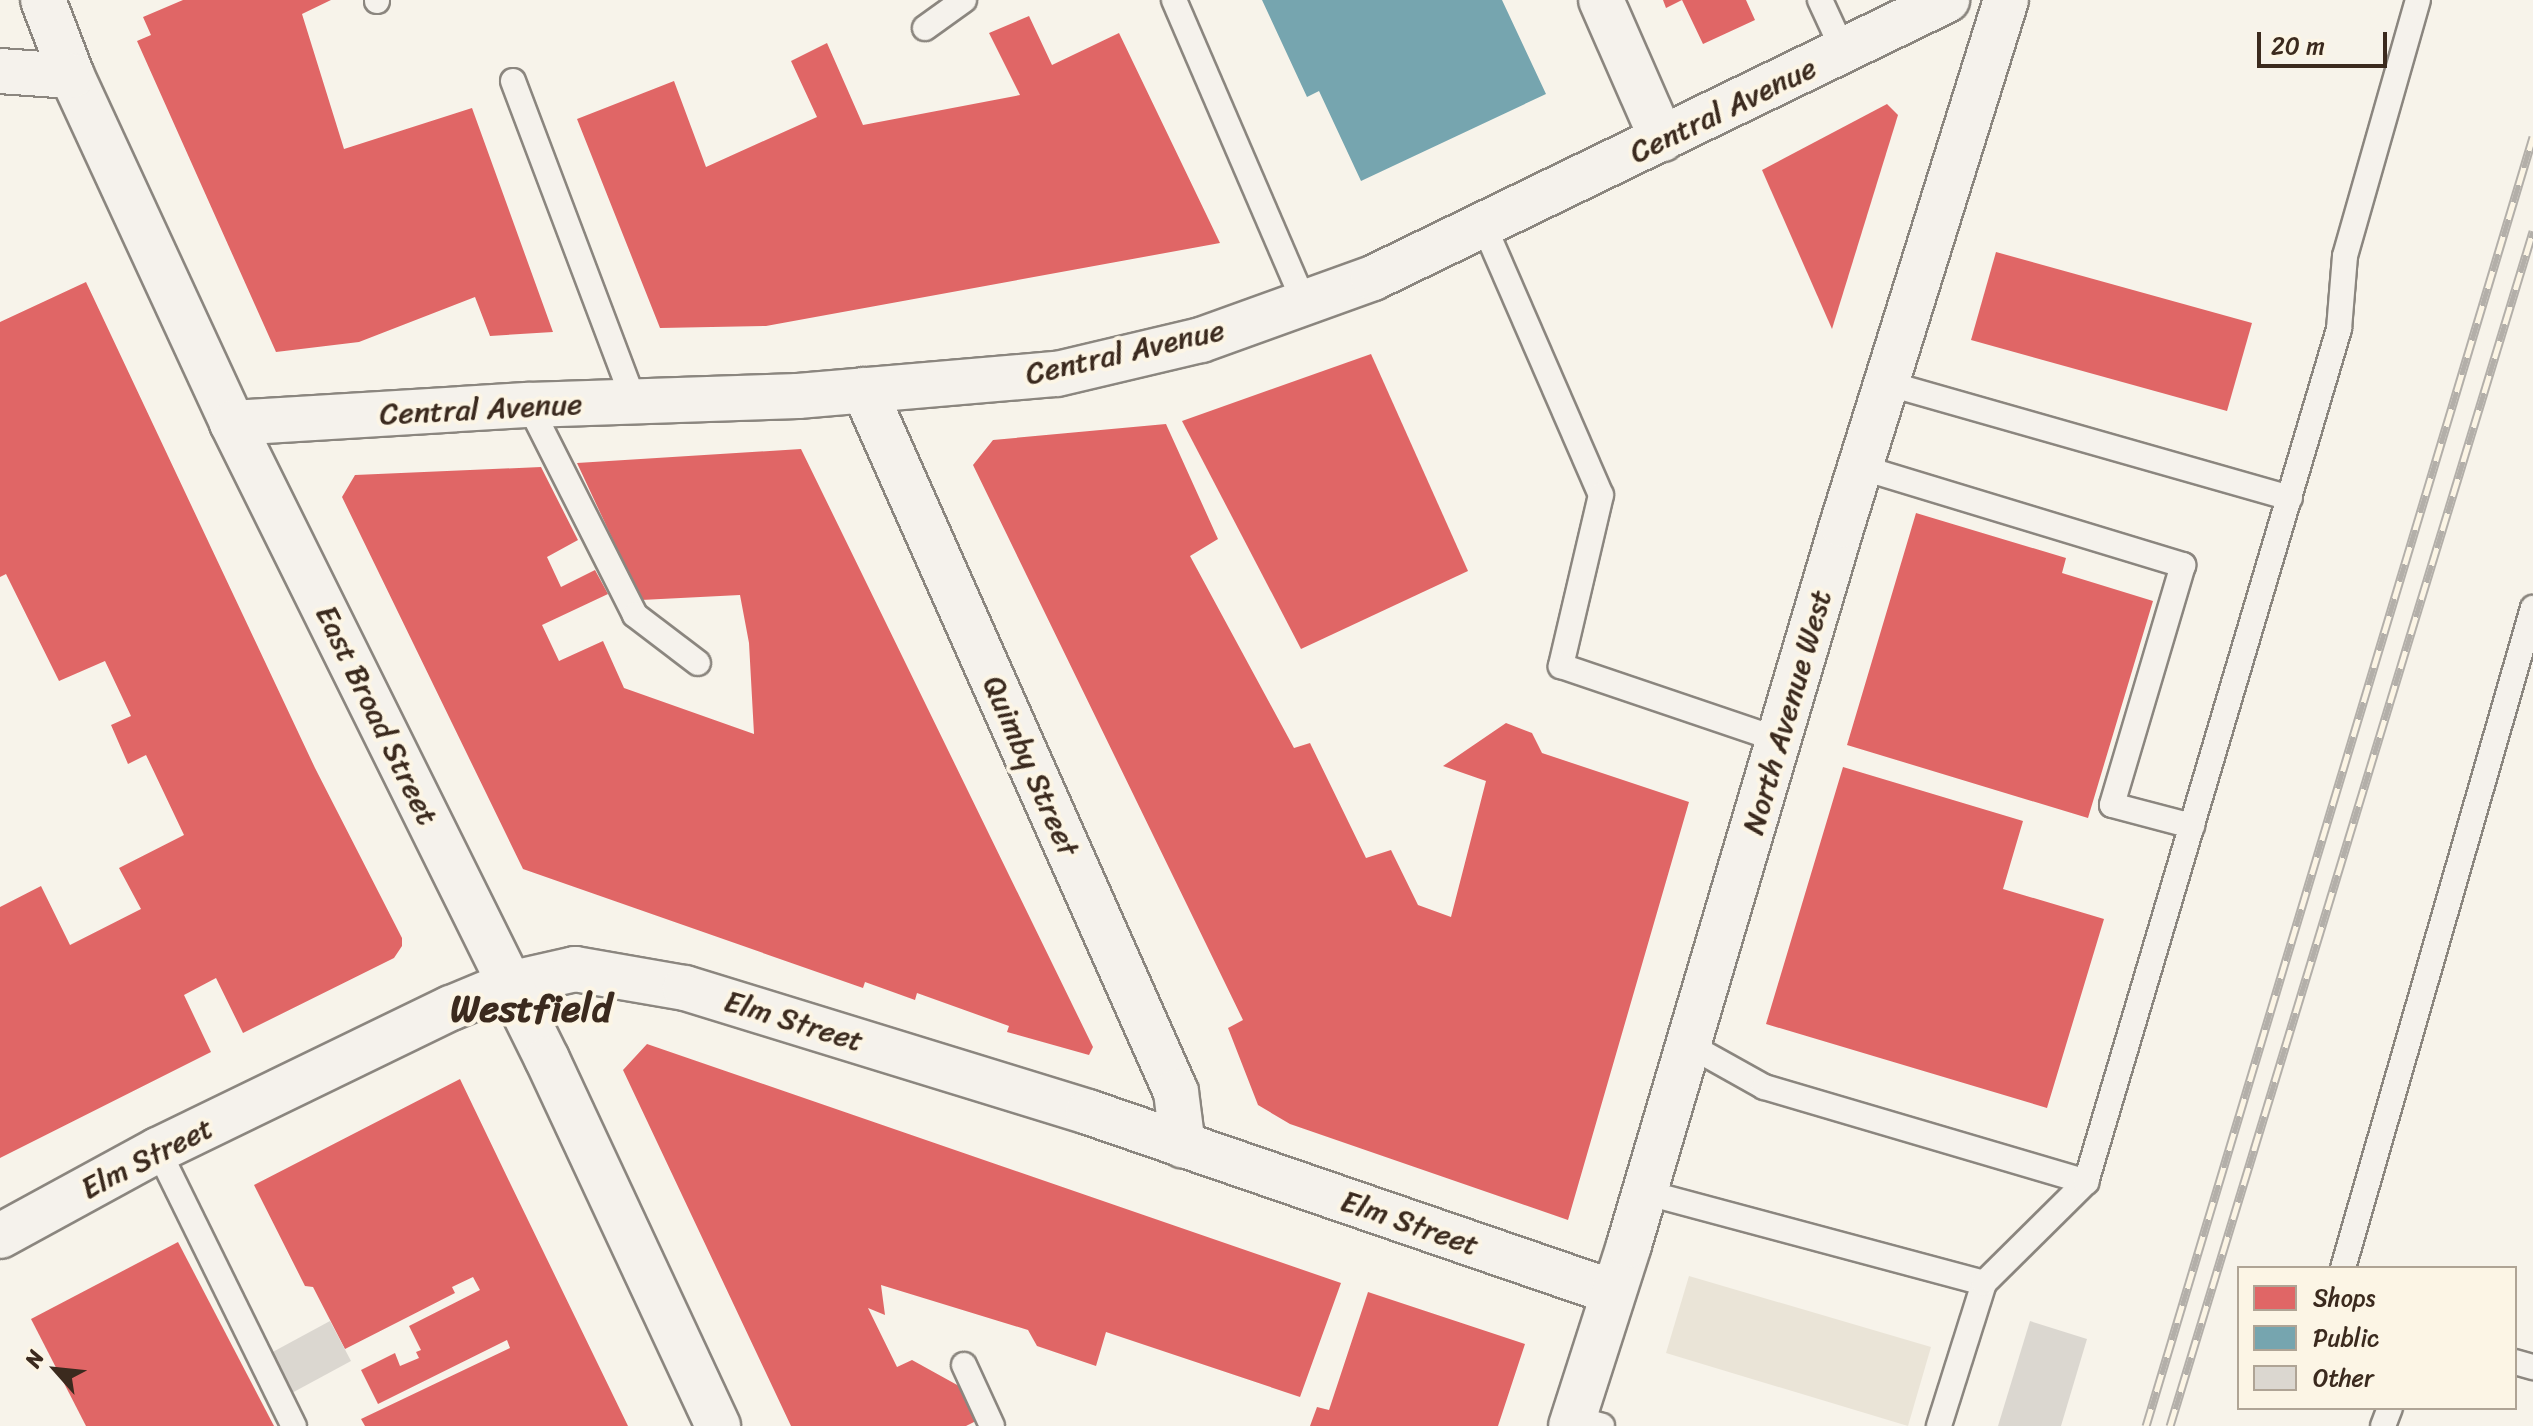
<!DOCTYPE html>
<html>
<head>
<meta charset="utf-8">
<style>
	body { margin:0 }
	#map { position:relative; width:2533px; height:1426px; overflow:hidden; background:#f7f3ea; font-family:Sriracha,sans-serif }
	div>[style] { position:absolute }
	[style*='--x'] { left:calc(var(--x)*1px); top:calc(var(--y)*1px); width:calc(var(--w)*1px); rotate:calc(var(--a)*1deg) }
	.green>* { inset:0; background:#eae4d7 }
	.shops>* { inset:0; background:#e06666 }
	.public>* { inset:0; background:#76a5af }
	.building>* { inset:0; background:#dbd7d0 }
	.roads { filter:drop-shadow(2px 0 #8b867f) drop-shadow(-2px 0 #8b867f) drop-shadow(0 2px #8b867f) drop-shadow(0 -2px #8b867f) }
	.lane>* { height:24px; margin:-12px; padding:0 12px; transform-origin:12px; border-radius:12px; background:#f5f2ec }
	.street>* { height:44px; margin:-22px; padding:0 22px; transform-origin:22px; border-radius:22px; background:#f5f2ec }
	.secondary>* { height:44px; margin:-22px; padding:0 22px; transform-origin:22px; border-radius:22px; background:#f5f2ec }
	.rail>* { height:9px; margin-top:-4.5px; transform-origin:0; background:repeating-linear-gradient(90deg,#fcf5e5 0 18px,#b3afa9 0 36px); box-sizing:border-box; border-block:2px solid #b3afa9 }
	span { translate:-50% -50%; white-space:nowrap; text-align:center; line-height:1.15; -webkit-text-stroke:8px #fcf5e5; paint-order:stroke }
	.street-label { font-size:30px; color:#3b2a1e }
	.district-label { font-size:38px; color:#3b2a1e; font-weight:700 }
	.legend { position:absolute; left:2237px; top:1266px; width:280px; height:144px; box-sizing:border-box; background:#fcf5e5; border:2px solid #afa495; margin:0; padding:10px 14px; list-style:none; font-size:24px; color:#3b2a1e }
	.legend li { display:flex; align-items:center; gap:16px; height:40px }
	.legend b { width:40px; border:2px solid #afa495 }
	.north { position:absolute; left:16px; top:1330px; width:80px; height:80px; -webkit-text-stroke:6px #fcf5e5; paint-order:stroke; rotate:297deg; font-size:22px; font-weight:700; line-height:32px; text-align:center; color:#3b2a1e }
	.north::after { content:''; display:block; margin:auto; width:28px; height:36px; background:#3b2a1e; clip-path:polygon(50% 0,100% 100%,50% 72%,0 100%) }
	.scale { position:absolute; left:2257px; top:32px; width:130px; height:36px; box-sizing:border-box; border:4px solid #3b2a1e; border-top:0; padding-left:10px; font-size:24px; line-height:28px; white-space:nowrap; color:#3b2a1e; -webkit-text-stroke:6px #fcf5e5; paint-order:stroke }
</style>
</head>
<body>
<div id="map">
	<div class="green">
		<i style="clip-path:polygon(1689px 1276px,1931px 1347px,1908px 1426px,1666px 1353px)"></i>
	</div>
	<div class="shops">
		<i style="clip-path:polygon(183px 0,331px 0,302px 14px,344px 149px,472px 108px,553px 332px,490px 336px,475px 297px,359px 342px,276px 352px,137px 41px,151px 35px,143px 17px)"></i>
		<i style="clip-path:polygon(1663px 0,1746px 0,1755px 20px,1703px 44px,1682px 0,1666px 8px)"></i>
		<i style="clip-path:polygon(1029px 16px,1052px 65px,1119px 33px,1220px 243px,766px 326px,660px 328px,577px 119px,674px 81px,706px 167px,817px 117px,791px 61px,827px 43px,863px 125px,1020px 95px,989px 33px)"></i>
		<i style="clip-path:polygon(1887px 104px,1898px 115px,1832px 329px,1762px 170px)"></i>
		<i style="clip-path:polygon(1996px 252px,2252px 323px,2227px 411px,1971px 340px)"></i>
		<i style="clip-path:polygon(86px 282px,315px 768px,402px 938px,402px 946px,394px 958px,243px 1033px,216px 978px,184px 995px,211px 1052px,0 1158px,0 907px,41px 886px,70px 945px,141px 909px,119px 868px,184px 835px,146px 755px,128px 764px,111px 725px,131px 716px,105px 661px,59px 681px,6px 574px,0 577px,0 322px)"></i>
		<i style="clip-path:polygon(1371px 354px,1468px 571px,1301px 649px,1182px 421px)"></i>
		<i style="clip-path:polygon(1166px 424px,1218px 539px,1190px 556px,1294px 748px,1310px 743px,1366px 858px,1391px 850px,1418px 905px,1451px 917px,1486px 781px,1443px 766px,1506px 723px,1532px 733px,1542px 753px,1689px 802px,1568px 1220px,1290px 1124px,1258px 1105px,1228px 1028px,1243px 1020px,973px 465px,993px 440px)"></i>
		<i style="clip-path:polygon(801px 449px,1093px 1047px,1089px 1055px,1007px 1032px,1009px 1026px,917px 993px,915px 1000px,865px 982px,863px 988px,523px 869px,342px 497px,355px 475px,541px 467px,578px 540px,547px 557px,561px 587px,595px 570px,608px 594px,542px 625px,559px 661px,603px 641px,624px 688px,754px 734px,749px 643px,740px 595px,641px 600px,577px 463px)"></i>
		<i style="clip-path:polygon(1916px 513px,2066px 558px,2062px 573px,2153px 601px,2088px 818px,1847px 745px)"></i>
		<i style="clip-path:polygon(1843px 767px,2023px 821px,2003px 889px,2104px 919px,2047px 1108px,1766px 1024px)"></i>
		<i style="clip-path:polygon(647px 1044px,1341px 1283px,1300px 1397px,1106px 1332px,1096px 1366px,1037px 1346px,1028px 1330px,881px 1285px,885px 1315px,868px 1308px,897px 1367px,912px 1360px,959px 1386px,976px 1421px,966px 1426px,791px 1426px,623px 1070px)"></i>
		<i style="clip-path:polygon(460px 1079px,511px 1185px,628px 1426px,365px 1426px,361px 1419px,510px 1348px,507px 1340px,378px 1404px,361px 1370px,395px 1353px,400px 1366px,419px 1358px,416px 1352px,421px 1350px,409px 1326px,480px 1290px,473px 1277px,452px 1287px,455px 1293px,345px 1349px,313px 1287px,305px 1286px,254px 1185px)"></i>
		<i style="clip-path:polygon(178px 1242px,274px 1426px,86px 1426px,31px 1319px)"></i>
		<i style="clip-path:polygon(1368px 1292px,1525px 1344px,1498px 1426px,1310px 1426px,1317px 1407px,1329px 1410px)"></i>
	</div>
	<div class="public">
		<i style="clip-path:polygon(1262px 0,1502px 0,1546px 94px,1361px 181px,1319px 91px,1307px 97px)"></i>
	</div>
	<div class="building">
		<i style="clip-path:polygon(330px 1321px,351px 1361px,290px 1394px,269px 1354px)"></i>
		<i style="clip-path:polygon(2030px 1321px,2087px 1339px,2061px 1426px,1998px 1426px)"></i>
	</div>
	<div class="roads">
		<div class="lane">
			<i style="--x:377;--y:0;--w:1;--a:90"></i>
			<i style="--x:1174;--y:0;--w:331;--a:66.7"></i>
			<i style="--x:1820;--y:0;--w:57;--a:65.2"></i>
			<i style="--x:925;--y:28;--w:48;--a:-35.7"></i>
			<i style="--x:513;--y:81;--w:343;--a:69.3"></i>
			<i style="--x:1484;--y:226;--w:293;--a:66.5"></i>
			<i style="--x:1601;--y:495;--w:176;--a:103.2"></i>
			<i style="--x:1561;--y:666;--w:230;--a:18.7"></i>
			<i style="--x:1886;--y:383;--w:420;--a:15.9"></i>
			<i style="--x:529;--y:405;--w:235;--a:63.2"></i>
			<i style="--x:635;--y:615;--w:79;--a:37.3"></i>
			<i style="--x:1860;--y:467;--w:338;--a:16.9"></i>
			<i style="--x:2183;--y:565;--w:250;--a:106.5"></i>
			<i style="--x:2112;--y:805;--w:83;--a:14.7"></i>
			<i style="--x:1689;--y:1045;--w:86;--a:29.2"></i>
			<i style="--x:1764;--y:1087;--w:336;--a:16.4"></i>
			<i style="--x:158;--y:1150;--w:308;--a:63.8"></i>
			<i style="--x:1644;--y:1192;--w:352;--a:15"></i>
			<i style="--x:1984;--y:1283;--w:150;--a:107.5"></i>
			<i style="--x:2343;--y:1268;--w:687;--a:-73.94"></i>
			<i style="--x:1984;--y:1283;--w:144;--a:-44.7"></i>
			<i style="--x:2086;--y:1182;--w:890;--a:-73.48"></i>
			<i style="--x:2339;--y:329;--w:73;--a:-85.3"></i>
			<i style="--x:2345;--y:256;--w:266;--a:-74.1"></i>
			<i style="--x:2515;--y:1362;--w:19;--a:16"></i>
			<i style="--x:964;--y:1365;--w:67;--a:65.3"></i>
			<i style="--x:1573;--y:1418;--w:30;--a:15"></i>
			<i style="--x:2383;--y:1426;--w:19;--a:-69"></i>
		</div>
		<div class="street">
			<i style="--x:1601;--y:0;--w:152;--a:66.3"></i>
			<i style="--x:864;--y:390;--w:768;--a:66.04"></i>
			<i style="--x:1176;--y:1092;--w:54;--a:82.6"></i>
			<i style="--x:0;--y:1236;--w:180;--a:-28.6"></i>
			<i style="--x:158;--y:1150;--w:326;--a:-25.9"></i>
			<i style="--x:451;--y:1008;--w:63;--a:-22.5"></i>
			<i style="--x:509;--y:984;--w:68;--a:-12.8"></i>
			<i style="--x:575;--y:969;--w:112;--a:9.8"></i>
			<i style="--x:685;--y:988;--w:422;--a:17.1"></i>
			<i style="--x:1088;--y:1112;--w:554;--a:18.96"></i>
		</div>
		<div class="secondary">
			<i style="--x:43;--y:0;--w:81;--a:69.1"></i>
			<i style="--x:72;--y:76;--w:382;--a:65.2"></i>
			<i style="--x:232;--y:423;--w:710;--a:63.65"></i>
			<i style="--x:547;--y:1059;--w:405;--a:65"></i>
			<i style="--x:0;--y:71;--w:72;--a:4"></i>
			<i style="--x:232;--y:423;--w:298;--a:-3.5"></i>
			<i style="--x:529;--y:405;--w:269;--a:-1.9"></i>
			<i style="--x:798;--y:396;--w:260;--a:-4.9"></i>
			<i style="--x:1057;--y:374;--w:148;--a:-13.3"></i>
			<i style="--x:1201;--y:340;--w:183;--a:-19.8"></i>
			<i style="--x:1373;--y:278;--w:638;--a:-25.84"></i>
			<i style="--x:1571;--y:1426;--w:190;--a:-72.2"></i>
			<i style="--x:1629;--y:1245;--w:751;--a:-73.52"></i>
			<i style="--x:1842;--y:525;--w:550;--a:-72.65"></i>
		</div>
	</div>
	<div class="rail">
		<i style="--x:2146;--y:1426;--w:1346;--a:-73.29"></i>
		<i style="--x:2170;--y:1426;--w:1249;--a:-73.1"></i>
	</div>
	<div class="street-label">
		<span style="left:1723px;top:110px;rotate:-26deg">Central Avenue</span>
		<span style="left:1125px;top:352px;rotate:-13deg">Central Avenue</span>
		<span style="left:481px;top:409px;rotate:-3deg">Central Avenue</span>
		<span style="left:1787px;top:712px;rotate:-74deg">North Avenue West</span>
		<span style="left:377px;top:715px;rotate:64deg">East Broad Street</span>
		<span style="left:1031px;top:766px;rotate:66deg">Quimby Street</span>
		<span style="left:794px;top:1021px;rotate:17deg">Elm Street</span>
		<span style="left:147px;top:1158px;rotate:-27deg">Elm Street</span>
		<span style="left:1410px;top:1223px;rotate:19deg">Elm Street</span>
	</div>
	<div class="district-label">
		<span style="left:531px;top:1009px">Westfield</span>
	</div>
	<ul class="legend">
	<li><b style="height:22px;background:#e06666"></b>Shops</li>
	<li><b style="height:22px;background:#76a5af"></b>Public</li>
	<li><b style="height:22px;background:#dbd7d0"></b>Other</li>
	</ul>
	<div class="north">N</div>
	<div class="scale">20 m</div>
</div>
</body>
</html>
